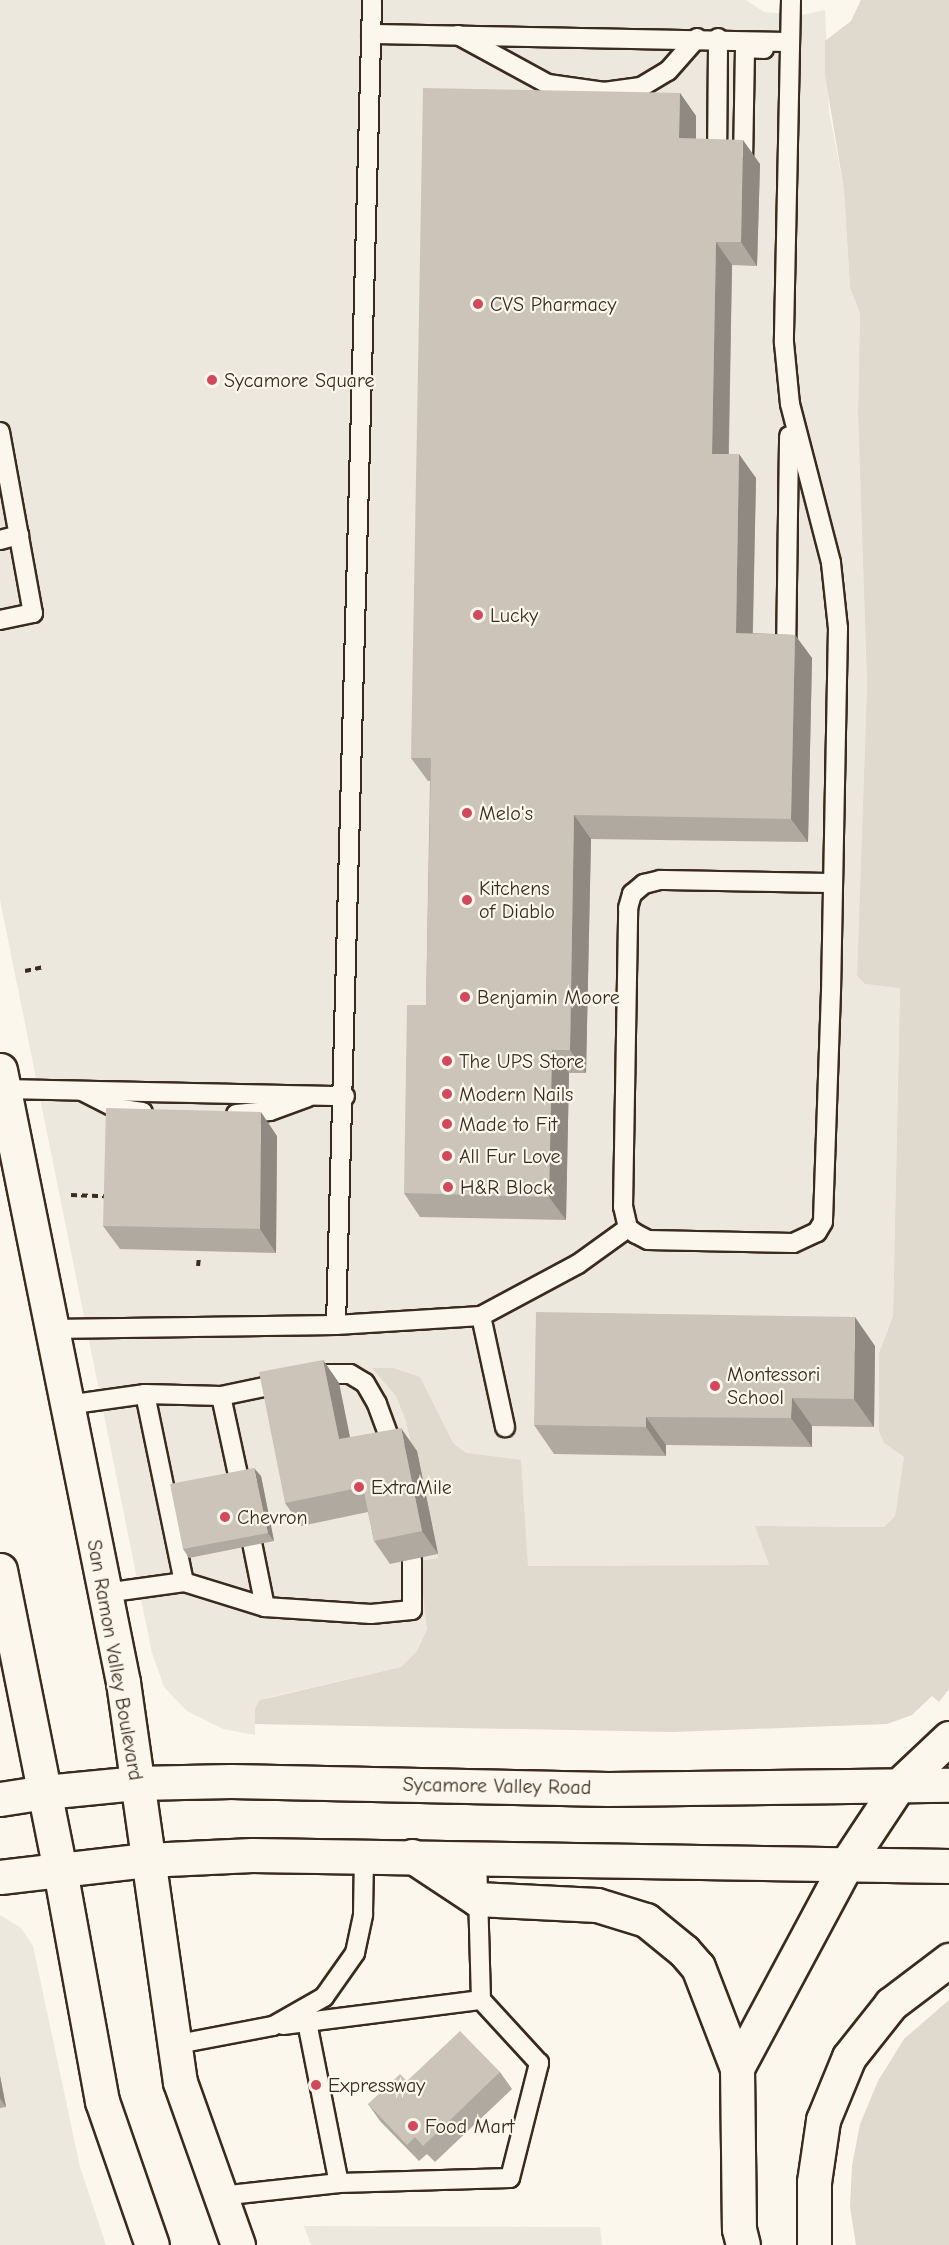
<!DOCTYPE html>
<html>
<head>
<meta charset="utf-8">
<style>
	body { margin:0 }
	#map { position:relative; width:949px; height:2245px; overflow:hidden; background:#fbf7ec; font-family:"Comic Neue",sans-serif }
	div>[style] { position:absolute }
	[style*='--x'] { left:calc(var(--x)*1px); top:calc(var(--y)*1px); width:calc(var(--w)*1px); rotate:calc(var(--a)*1deg) }
	.built>* { inset:0; background:#ede8dd }
	.green>* { inset:0; background:#dfd9ce }
	.path>* { height:4px; margin-top:-2px; transform-origin:0; background:repeating-linear-gradient(90deg,#3b2a1e 0 6px,transparent 0 10.5px) }
	.roads { filter:drop-shadow(2px 0 #3b2a1e) drop-shadow(-2px 0 #3b2a1e) drop-shadow(0 2px #3b2a1e) drop-shadow(0 -2px #3b2a1e) }
	.lane>* { height:18px; margin:-9px; padding:0 9px; transform-origin:9px; border-radius:9px; background:#fbf7ec }
	.street>* { height:33px; margin:-16.5px; padding:0 16.5px; transform-origin:16.5px; border-radius:16.5px; background:#fbf7ec }
	.secondary>* { height:33px; margin:-16.5px; padding:0 16.5px; transform-origin:16.5px; border-radius:16.5px; background:#fbf7ec }
	.highway>* { height:33px; margin:-16.5px; padding:0 16.5px; transform-origin:16.5px; border-radius:16.5px; background:#fbf7ec }
	.wall>* { inset:0; background:#afa99f }
	.shaded-wall>* { inset:0; background:#8f8982 }
	.building>* { inset:0; background:#ccc4b9 }
	.dots>* { width:16px; height:16px; translate:-50% -50%; box-sizing:border-box; border:3px solid #fbf7ec; border-radius:50% }
	span { translate:-50% -50%; white-space:nowrap; text-align:center; line-height:1.15; -webkit-text-stroke:4.5px #fbf7ec; paint-order:stroke }
	.poi-label { font-size:20px; color:#3b2a1e }
	.left { translate:0 -50%; text-align:left }
	.street-label { font-size:20px; color:#3b2a1e }
</style>
</head>
<body>
<div id="map">
	<div class="built">
		<i style="clip-path:polygon(0 0,746px 0,764px 12px,802px 15px,825px 10px,829px 110px,844px 190px,850px 288px,860px 313px,858px 414px,867px 684px,857px 976px,865px 984px,900px 987px,893px 1316px,879px 1353px,879px 1432px,884px 1443px,904px 1457px,895px 1516px,884px 1527px,756px 1526px,769px 1565px,528px 1566px,427px 1629px,417px 1651px,401px 1667px,266px 1698px,255px 1708px,255px 1735px,223px 1729px,187px 1711px,164px 1687px,152px 1653px,0 900px)"></i>
		<i style="clip-path:polygon(0 1915px,21px 1928px,33px 1946px,80px 2167px,106px 2245px,0 2245px)"></i>
		<i style="clip-path:polygon(304px 2226px,600px 2227px,602px 2245px,311px 2245px)"></i>
	</div>
	<div class="green">
		<i style="clip-path:polygon(861px 0,949px 0,949px 1689px,939px 1702px,932px 1696px,912px 1715px,887px 1724px,673px 1732px,255px 1724px,255px 1708px,260px 1700px,401px 1667px,417px 1651px,427px 1629px,419px 1561px,438px 1558px,406px 1421px,396px 1396px,372px 1368px,393px 1368px,420px 1377px,453px 1443px,466px 1453px,521px 1460px,528px 1566px,769px 1565px,755px 1526px,884px 1527px,895px 1516px,904px 1457px,884px 1443px,879px 1432px,879px 1353px,893px 1316px,900px 988px,865px 984px,857px 976px,867px 684px,858px 414px,860px 313px,850px 288px,844px 190px,825px 75px,825px 41px,851px 21px)"></i>
		<i style="clip-path:polygon(949px 2000px,949px 2245px,856px 2245px,850px 2207px,852px 2166px,860px 2124px,878px 2081px,904px 2039px)"></i>
	</div>
	<div class="path">
		<i style="--x:25;--y:971;--w:19;--a:-12"></i>
		<i style="--x:71;--y:1195;--w:33;--a:2"></i>
		<i style="--x:198;--y:1266;--w:8;--a:-83"></i>
	</div>
	<div class="roads">
		<div class="lane">
			<i style="--x:791;--y:0;--w:343;--a:91.2"></i>
			<i style="--x:784;--y:343;--w:61;--a:84.4"></i>
			<i style="--x:790;--y:404;--w:164;--a:75.5"></i>
			<i style="--x:831;--y:563;--w:65;--a:83.9"></i>
			<i style="--x:838;--y:628;--w:363;--a:91.1"></i>
			<i style="--x:831;--y:991;--w:231;--a:92"></i>
			<i style="--x:823;--y:1222;--w:12;--a:121"></i>
			<i style="--x:817;--y:1232;--w:26;--a:155"></i>
			<i style="--x:793;--y:1243;--w:145;--a:-178.8"></i>
			<i style="--x:648;--y:1240;--w:13;--a:-153"></i>
			<i style="--x:636;--y:1234;--w:10;--a:-143"></i>
			<i style="--x:628;--y:1228;--w:22;--a:-103"></i>
			<i style="--x:623;--y:1207;--w:299;--a:-89"></i>
			<i style="--x:628;--y:908;--w:15;--a:-74"></i>
			<i style="--x:632;--y:894;--w:16;--a:-40"></i>
			<i style="--x:644;--y:884;--w:16;--a:-14"></i>
			<i style="--x:660;--y:880;--w:173;--a:1"></i>
			<i style="--x:371;--y:34;--w:419;--a:1.1"></i>
			<i style="--x:458;--y:35;--w:102;--a:28.6"></i>
			<i style="--x:548;--y:84;--w:57;--a:8.1"></i>
			<i style="--x:604;--y:92;--w:37;--a:-8"></i>
			<i style="--x:641;--y:87;--w:31;--a:-31"></i>
			<i style="--x:668;--y:71;--w:44;--a:-48.7"></i>
			<i style="--x:717;--y:162;--w:124;--a:-89.5"></i>
			<i style="--x:743;--y:163;--w:115;--a:-89"></i>
			<i style="--x:745;--y:48;--w:19;--a:3"></i>
			<i style="--x:0;--y:432;--w:184;--a:79.7"></i>
			<i style="--x:33;--y:613;--w:34;--a:168"></i>
			<i style="--x:0;--y:540;--w:20;--a:-15"></i>
			<i style="--x:786;--y:657;--w:221;--a:-89.2"></i>
			<i style="--x:4;--y:1089;--w:341;--a:1.2"></i>
			<i style="--x:82;--y:1091;--w:37;--a:27"></i>
			<i style="--x:115;--y:1108;--w:28;--a:8"></i>
			<i style="--x:236;--y:1114;--w:34;--a:-5"></i>
			<i style="--x:270;--y:1111;--w:40;--a:-20.2"></i>
			<i style="--x:481;--y:1316;--w:114;--a:77.8"></i>
			<i style="--x:336;--y:1325;--w:1325;--a:-88.44"></i>
			<i style="--x:52;--y:1329;--w:284;--a:-0.8"></i>
			<i style="--x:336;--y:1325;--w:145;--a:-3.6"></i>
			<i style="--x:481;--y:1316;--w:110;--a:-28.2"></i>
			<i style="--x:578;--y:1264;--w:62;--a:-35.8"></i>
			<i style="--x:145;--y:1394;--w:76;--a:1.5"></i>
			<i style="--x:221;--y:1396;--w:107;--a:-11.8"></i>
			<i style="--x:326;--y:1374;--w:24;--a:0"></i>
			<i style="--x:350;--y:1374;--w:17;--a:31"></i>
			<i style="--x:365;--y:1383;--w:24;--a:60"></i>
			<i style="--x:377;--y:1404;--w:52;--a:69.8"></i>
			<i style="--x:221;--y:1396;--w:99;--a:77.8"></i>
			<i style="--x:67;--y:1405;--w:79;--a:-8"></i>
			<i style="--x:145;--y:1394;--w:192;--a:78.3"></i>
			<i style="--x:105;--y:1593;--w:80;--a:-7.9"></i>
			<i style="--x:184;--y:1582;--w:85;--a:17.2"></i>
			<i style="--x:265;--y:1607;--w:86;--a:-101.4"></i>
			<i style="--x:265;--y:1607;--w:106;--a:3.8"></i>
			<i style="--x:371;--y:1614;--w:41;--a:-5.6"></i>
			<i style="--x:412;--y:1610;--w:50;--a:-90"></i>
			<i style="--x:307;--y:2022;--w:164;--a:78.8"></i>
			<i style="--x:283;--y:2025;--w:200;--a:-7.2"></i>
			<i style="--x:173;--y:2045;--w:102;--a:-10.8"></i>
			<i style="--x:273;--y:2026;--w:59;--a:-29.6"></i>
			<i style="--x:324;--y:1997;--w:54;--a:-54.8"></i>
			<i style="--x:355;--y:1953;--w:40;--a:-78"></i>
			<i style="--x:363;--y:1914;--w:58;--a:-89"></i>
			<i style="--x:220;--y:2196;--w:120;--a:-6.2"></i>
			<i style="--x:339;--y:2183;--w:171;--a:-1.7"></i>
			<i style="--x:510;--y:2178;--w:119;--a:-75.8"></i>
			<i style="--x:539;--y:2063;--w:86;--a:-132.6"></i>
			<i style="--x:481;--y:2000;--w:143;--a:-91.6"></i>
		</div>
		<div class="street">
			<i style="--x:0;--y:1799;--w:46;--a:-8.8"></i>
			<i style="--x:0;--y:1877;--w:60;--a:-6.7"></i>
		</div>
		<div class="secondary">
			<i style="--x:0;--y:1070;--w:624;--a:78.64"></i>
			<i style="--x:123;--y:1682;--w:404;--a:81.9"></i>
			<i style="--x:180;--y:2082;--w:173;--a:70.4"></i>
			<i style="--x:0;--y:1570;--w:306;--a:78.7"></i>
			<i style="--x:60;--y:1870;--w:235;--a:79.7"></i>
			<i style="--x:102;--y:2101;--w:152;--a:70.9"></i>
			<i style="--x:45;--y:1792;--w:91;--a:-5.6"></i>
			<i style="--x:136;--y:1783;--w:95;--a:-1.2"></i>
			<i style="--x:231;--y:1781;--w:377;--a:1.2"></i>
			<i style="--x:608;--y:1789;--w:341;--a:-0.7"></i>
			<i style="--x:60;--y:1870;--w:87;--a:-6.6"></i>
			<i style="--x:146;--y:1860;--w:106;--a:-2.7"></i>
			<i style="--x:252;--y:1855;--w:697;--a:0.9"></i>
		</div>
		<div class="highway">
			<i style="--x:412;--y:1856;--w:78;--a:33.5"></i>
			<i style="--x:477;--y:1899;--w:120;--a:2.9"></i>
			<i style="--x:597;--y:1905;--w:51;--a:17"></i>
			<i style="--x:646;--y:1920;--w:49;--a:39.2"></i>
			<i style="--x:684;--y:1951;--w:21;--a:49"></i>
			<i style="--x:698;--y:1967;--w:108;--a:68.9"></i>
			<i style="--x:737;--y:2068;--w:161;--a:89.3"></i>
			<i style="--x:739;--y:2229;--w:16;--a:76"></i>
			<i style="--x:737;--y:2068;--w:233;--a:-61.8"></i>
			<i style="--x:847;--y:1863;--w:92;--a:-56.5"></i>
			<i style="--x:898;--y:1786;--w:70;--a:-43.3"></i>
			<i style="--x:814;--y:2245;--w:63;--a:-90"></i>
			<i style="--x:814;--y:2182;--w:63;--a:-81.7"></i>
			<i style="--x:823;--y:2120;--w:68;--a:-67.6"></i>
			<i style="--x:849;--y:2057;--w:68;--a:-51.6"></i>
			<i style="--x:891;--y:2004;--w:73;--a:-37.2"></i>
		</div>
	</div>
	<div class="wall">
		<i style="clip-path:polygon(680px 93px,696px 116px,696px 139px,760px 164px,757px 266px,732px 265px,729px 454px,756px 478px,753px 633px,795px 635px,812px 658px,808px 842px,591px 839px,586px 1073px,569px 1073px,566px 1220px,420px 1217px,404px 1193px,426px 1005px,430px 781px,428px 781px,411px 758px)"></i>
		<i style="clip-path:polygon(277px 1136px,276px 1253px,120px 1249px,103px 1226px)"></i>
		<i style="clip-path:polygon(875px 1346px,874px 1427px,812px 1426px,812px 1447px,666px 1445px,666px 1456px,554px 1454px,534px 1425px)"></i>
		<i style="clip-path:polygon(323px 1360px,339px 1383px,350px 1437px,417px 1451px,438px 1554px,390px 1564px,374px 1541px,368px 1512px,301px 1526px,285px 1503px)"></i>
		<i style="clip-path:polygon(261px 1476px,274px 1541px,189px 1558px,183px 1549px)"></i>
		<i style="clip-path:polygon(500px 2072px,512px 2089px,435px 2162px,427px 2154px,419px 2161px,380px 2121px,368px 2104px,407px 2081px)"></i>
		<i style="clip-path:polygon(0 2076px,6px 2107px,0 2108px)"></i>
	</div>
	<div class="shaded-wall">
		<i style="clip-path:polygon(680px 93px,696px 116px,696px 162px,679px 138px)"></i>
		<i style="clip-path:polygon(743px 140px,760px 164px,757px 266px,741px 242px)"></i>
		<i style="clip-path:polygon(716px 242px,732px 265px,728px 477px,712px 454px)"></i>
		<i style="clip-path:polygon(739px 454px,756px 478px,752px 656px,736px 633px)"></i>
		<i style="clip-path:polygon(795px 635px,812px 658px,808px 842px,791px 819px)"></i>
		<i style="clip-path:polygon(574px 815px,591px 839px,586px 1073px,570px 1050px)"></i>
		<i style="clip-path:polygon(552px 1050px,569px 1073px,566px 1220px,549px 1197px)"></i>
		<i style="clip-path:polygon(261px 1112px,277px 1136px,276px 1253px,260px 1229px)"></i>
		<i style="clip-path:polygon(855px 1317px,875px 1346px,874px 1427px,854px 1399px)"></i>
		<i style="clip-path:polygon(323px 1360px,339px 1383px,355px 1463px,339px 1439px)"></i>
		<i style="clip-path:polygon(792px 1398px,812px 1426px,812px 1447px,791px 1418px)"></i>
		<i style="clip-path:polygon(646px 1417px,666px 1445px,666px 1456px,646px 1427px)"></i>
		<i style="clip-path:polygon(401px 1428px,417px 1451px,438px 1554px,422px 1531px)"></i>
		<i style="clip-path:polygon(254px 1468px,261px 1476px,274px 1541px,268px 1533px)"></i>
		<i style="clip-path:polygon(0 2076px,6px 2107px,0 2098px)"></i>
	</div>
	<div class="building">
		<i style="clip-path:polygon(423px 88px,680px 93px,679px 138px,743px 140px,741px 242px,716px 242px,712px 454px,739px 454px,736px 633px,795px 635px,791px 819px,574px 815px,570px 1050px,552px 1050px,549px 1197px,404px 1193px,407px 1005px,426px 1005px,431px 758px,411px 758px)"></i>
		<i style="clip-path:polygon(106px 1108px,261px 1112px,260px 1229px,103px 1226px)"></i>
		<i style="clip-path:polygon(536px 1312px,855px 1317px,854px 1399px,792px 1398px,791px 1418px,646px 1417px,646px 1427px,534px 1425px)"></i>
		<i style="clip-path:polygon(323px 1360px,339px 1439px,401px 1428px,422px 1531px,374px 1541px,363px 1487px,285px 1503px,259px 1372px)"></i>
		<i style="clip-path:polygon(254px 1468px,268px 1533px,183px 1549px,170px 1484px)"></i>
		<i style="clip-path:polygon(460px 2031px,500px 2072px,423px 2146px,415px 2137px,407px 2145px,368px 2104px,400px 2074px,407px 2081px)"></i>
	</div>
	<div class="dots">
		<i style="left:478px;top:304px;background:#d1495b"></i>
		<i style="left:212px;top:380px;background:#d1495b"></i>
		<i style="left:478px;top:615px;background:#d1495b"></i>
		<i style="left:467px;top:813px;background:#d1495b"></i>
		<i style="left:467px;top:900px;background:#d1495b"></i>
		<i style="left:465px;top:997px;background:#d1495b"></i>
		<i style="left:447px;top:1061px;background:#d1495b"></i>
		<i style="left:447px;top:1094px;background:#d1495b"></i>
		<i style="left:447px;top:1124px;background:#d1495b"></i>
		<i style="left:447px;top:1156px;background:#d1495b"></i>
		<i style="left:448px;top:1187px;background:#d1495b"></i>
		<i style="left:715px;top:1386px;background:#d1495b"></i>
		<i style="left:359px;top:1487px;background:#d1495b"></i>
		<i style="left:225px;top:1517px;background:#d1495b"></i>
		<i style="left:316px;top:2085px;background:#d1495b"></i>
		<i style="left:413px;top:2126px;background:#d1495b"></i>
	</div>
	<div class="poi-label">
		<span class="left" style="left:490px;top:304px">CVS Pharmacy</span>
		<span class="left" style="left:224px;top:380px">Sycamore Square</span>
		<span class="left" style="left:490px;top:615px">Lucky</span>
		<span class="left" style="left:479px;top:813px">Melo's</span>
		<span class="left" style="left:479px;top:900px">Kitchens<br>of Diablo</span>
		<span class="left" style="left:477px;top:997px">Benjamin Moore</span>
		<span class="left" style="left:459px;top:1061px">The UPS Store</span>
		<span class="left" style="left:459px;top:1094px">Modern Nails</span>
		<span class="left" style="left:459px;top:1124px">Made to Fit</span>
		<span class="left" style="left:459px;top:1156px">All Fur Love</span>
		<span class="left" style="left:460px;top:1187px">H&amp;R Block</span>
		<span class="left" style="left:727px;top:1386px">Montessori<br>School</span>
		<span class="left" style="left:371px;top:1487px">ExtraMile</span>
		<span class="left" style="left:237px;top:1517px">Chevron</span>
		<span class="left" style="left:328px;top:2085px">Expressway</span>
		<span class="left" style="left:425px;top:2126px">Food Mart</span>
	</div>
	<div class="street-label">
		<span style="left:115px;top:1660px;rotate:80deg">San Ramon Valley Boulevard</span>
		<span style="left:497px;top:1786px;rotate:1deg">Sycamore Valley Road</span>
	</div>
</div>
</body>
</html>
